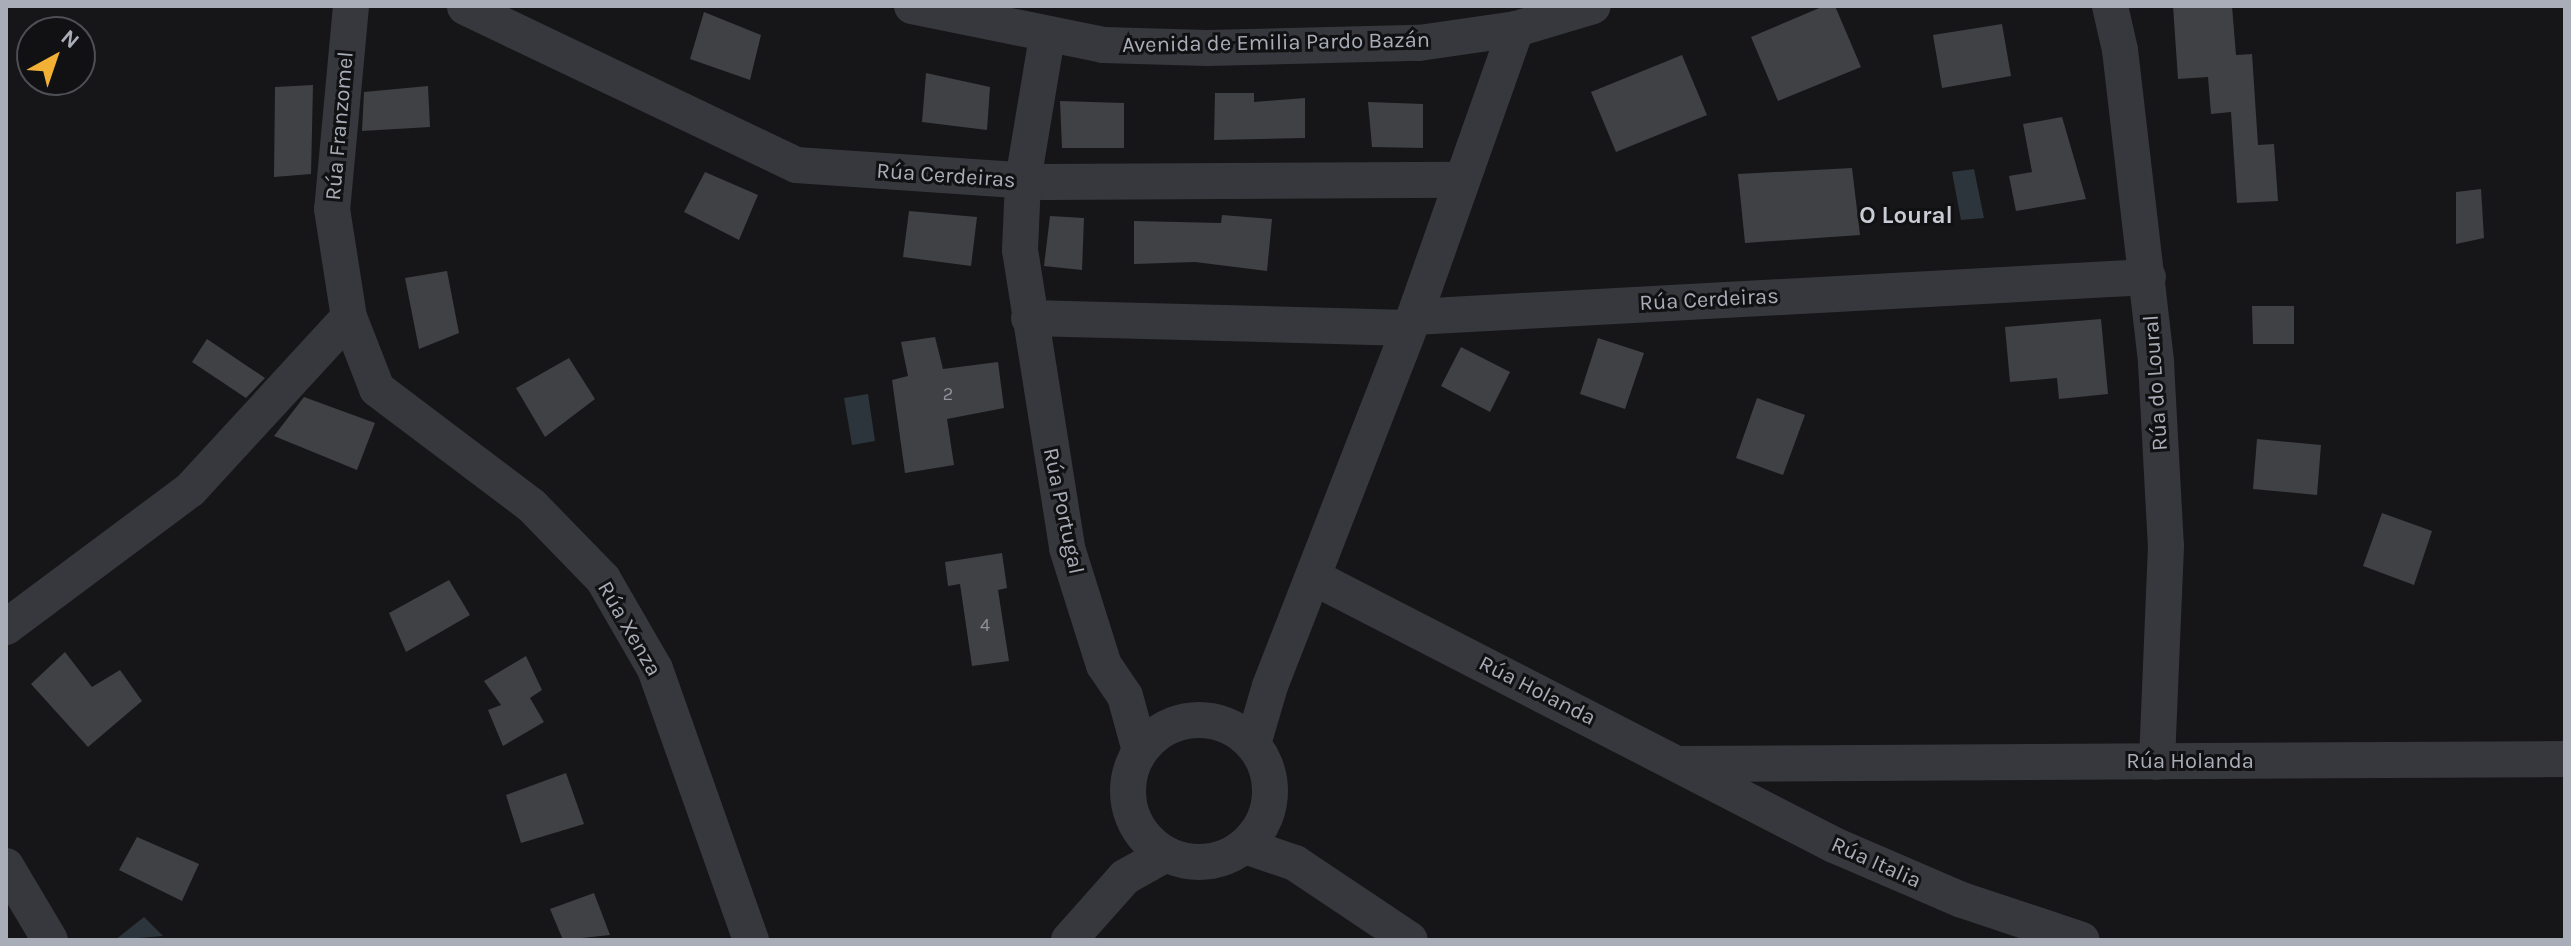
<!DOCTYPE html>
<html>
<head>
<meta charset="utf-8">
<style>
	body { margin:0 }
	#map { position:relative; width:2571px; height:946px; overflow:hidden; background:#161618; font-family:Karla,sans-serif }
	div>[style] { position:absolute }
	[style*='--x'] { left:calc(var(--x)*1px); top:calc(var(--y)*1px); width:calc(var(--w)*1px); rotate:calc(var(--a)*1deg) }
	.water>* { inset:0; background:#2c353c }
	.building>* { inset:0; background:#404145 }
	.minor>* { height:36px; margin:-18px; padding:0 18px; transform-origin:18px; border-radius:18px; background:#37383d }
	.minor>.ring { margin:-18px; padding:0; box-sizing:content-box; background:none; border:36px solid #37383d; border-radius:50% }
	span { translate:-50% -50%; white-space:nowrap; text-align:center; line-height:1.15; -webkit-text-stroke:6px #111113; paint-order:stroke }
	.number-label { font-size:18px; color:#8e929b }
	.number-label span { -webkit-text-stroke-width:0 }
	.street-label { font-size:22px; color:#a8adb8 }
	.neighbourhood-label { font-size:24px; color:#c9ccd4; font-weight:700 }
	.frame { position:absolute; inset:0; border:8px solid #a8adb8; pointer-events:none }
	.north { position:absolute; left:16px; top:16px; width:80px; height:80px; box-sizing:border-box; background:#111113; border:2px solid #4d4f55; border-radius:50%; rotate:40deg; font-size:22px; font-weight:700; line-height:32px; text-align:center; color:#a8adb8 }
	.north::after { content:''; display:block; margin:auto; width:28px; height:36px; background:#f2b134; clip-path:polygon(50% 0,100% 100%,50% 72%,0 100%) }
</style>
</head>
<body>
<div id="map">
	<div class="water">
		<i style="clip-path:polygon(1974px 169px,1984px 218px,1961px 220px,1952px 172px)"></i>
		<i style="clip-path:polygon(868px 394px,875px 441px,852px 445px,844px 398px)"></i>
		<i style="clip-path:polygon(144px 917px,163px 936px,115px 940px)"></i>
	</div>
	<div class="building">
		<i style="clip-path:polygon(1824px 6px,1835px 6px,1861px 67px,1778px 101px,1751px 37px)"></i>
		<i style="clip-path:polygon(2173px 6px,2232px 6px,2236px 55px,2252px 54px,2258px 145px,2274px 144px,2278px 201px,2237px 203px,2231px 112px,2211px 114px,2208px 77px,2178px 79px)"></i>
		<i style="clip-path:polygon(704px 12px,761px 35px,750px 80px,690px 59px)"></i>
		<i style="clip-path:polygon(2002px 24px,2011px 76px,1942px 88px,1933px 35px)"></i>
		<i style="clip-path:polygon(1682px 55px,1707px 115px,1616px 152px,1591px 92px)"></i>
		<i style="clip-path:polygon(926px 73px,990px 87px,987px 130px,922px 122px)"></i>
		<i style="clip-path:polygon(313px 85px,311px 174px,274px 177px,275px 87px)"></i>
		<i style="clip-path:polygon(428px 86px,430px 127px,362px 131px,364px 92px)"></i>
		<i style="clip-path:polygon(1215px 93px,1254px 93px,1254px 102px,1305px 98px,1305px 138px,1214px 140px)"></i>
		<i style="clip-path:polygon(1060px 101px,1124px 103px,1124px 148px,1062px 148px)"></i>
		<i style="clip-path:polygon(1368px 102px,1423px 104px,1423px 148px,1372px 147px)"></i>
		<i style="clip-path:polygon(2062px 117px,2086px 199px,2016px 211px,2009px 176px,2032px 172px,2023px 124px)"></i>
		<i style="clip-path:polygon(1852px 168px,1860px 235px,1745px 243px,1738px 174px)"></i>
		<i style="clip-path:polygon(705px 172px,758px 195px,739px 240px,684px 212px)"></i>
		<i style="clip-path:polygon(2481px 189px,2484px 238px,2456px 244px,2456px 192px)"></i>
		<i style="clip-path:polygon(909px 211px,977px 217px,971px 266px,903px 257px)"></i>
		<i style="clip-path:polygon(1222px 215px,1272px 219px,1267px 271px,1195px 262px,1134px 264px,1134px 221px,1221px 223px)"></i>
		<i style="clip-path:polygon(1050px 216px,1084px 218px,1082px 270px,1044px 266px)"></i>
		<i style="clip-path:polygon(447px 271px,459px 333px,419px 349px,405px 278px)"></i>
		<i style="clip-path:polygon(2252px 306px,2294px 306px,2294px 344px,2253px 344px)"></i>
		<i style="clip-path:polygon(2101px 319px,2108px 394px,2059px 399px,2057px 378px,2010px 382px,2005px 327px)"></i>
		<i style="clip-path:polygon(935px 337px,943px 369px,998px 362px,1004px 408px,947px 419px,954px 465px,905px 473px,892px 380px,908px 376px,901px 342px)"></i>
		<i style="clip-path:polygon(1598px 338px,1644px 353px,1625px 409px,1580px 394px)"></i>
		<i style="clip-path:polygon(207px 339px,265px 378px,246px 398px,192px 362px)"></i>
		<i style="clip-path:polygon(1461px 347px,1510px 372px,1490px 412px,1441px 386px)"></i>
		<i style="clip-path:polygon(569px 358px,595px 399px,545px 437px,516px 388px)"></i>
		<i style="clip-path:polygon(304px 397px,375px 423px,357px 470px,274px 436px)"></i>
		<i style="clip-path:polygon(1757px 398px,1805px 415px,1783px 475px,1736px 458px)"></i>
		<i style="clip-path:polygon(2257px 439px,2321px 445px,2317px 495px,2253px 489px)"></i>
		<i style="clip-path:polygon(2382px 513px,2432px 531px,2414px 585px,2363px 566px)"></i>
		<i style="clip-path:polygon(1002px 553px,1007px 588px,998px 590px,1009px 661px,972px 666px,960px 584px,948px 586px,945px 562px)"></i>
		<i style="clip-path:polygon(449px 580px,470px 615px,406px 652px,389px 613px)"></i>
		<i style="clip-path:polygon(65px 652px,92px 687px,120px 670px,142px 701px,88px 747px,31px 684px)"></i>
		<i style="clip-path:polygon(526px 656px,542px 690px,530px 698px,544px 722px,503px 746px,488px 710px,501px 705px,484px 681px)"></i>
		<i style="clip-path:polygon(566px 773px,584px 824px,521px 843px,506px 795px)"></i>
		<i style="clip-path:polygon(137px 837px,199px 864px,182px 901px,119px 870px)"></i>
		<i style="clip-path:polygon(594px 893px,610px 935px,563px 940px,550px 909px)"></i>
	</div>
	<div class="minor">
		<i style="--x:351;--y:6;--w:204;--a:95.3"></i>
		<i style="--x:332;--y:209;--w:109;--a:81.1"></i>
		<i style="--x:349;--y:317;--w:77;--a:68.7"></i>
		<i style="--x:377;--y:389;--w:194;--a:37"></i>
		<i style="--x:532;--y:506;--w:102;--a:45.8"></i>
		<i style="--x:603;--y:579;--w:104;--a:60"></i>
		<i style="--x:655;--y:669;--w:288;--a:70.5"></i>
		<i style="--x:912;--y:6;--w:195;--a:11.5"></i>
		<i style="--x:1103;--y:45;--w:104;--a:1.7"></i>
		<i style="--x:1207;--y:48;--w:212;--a:-1.4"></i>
		<i style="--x:1419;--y:43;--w:98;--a:-8.2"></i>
		<i style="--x:1516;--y:29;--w:80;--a:-16.6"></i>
		<i style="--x:2110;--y:6;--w:45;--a:77.2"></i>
		<i style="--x:2120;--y:50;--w:315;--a:83.4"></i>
		<i style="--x:2156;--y:363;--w:183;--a:86.9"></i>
		<i style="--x:2166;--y:546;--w:216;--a:92.4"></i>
		<i style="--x:465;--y:7;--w:367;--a:25.5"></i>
		<i style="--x:796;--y:165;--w:250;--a:3.9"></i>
		<i style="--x:1045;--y:182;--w:417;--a:-0.3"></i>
		<i style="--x:1516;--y:29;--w:306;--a:109.5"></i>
		<i style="--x:1414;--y:317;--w:735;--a:-3.12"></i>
		<i style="--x:1047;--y:37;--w:146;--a:99.5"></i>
		<i style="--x:1023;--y:181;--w:69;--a:92.5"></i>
		<i style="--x:1020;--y:250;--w:302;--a:81"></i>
		<i style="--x:1067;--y:548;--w:123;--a:72.5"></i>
		<i style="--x:1104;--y:665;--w:37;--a:56"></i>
		<i style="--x:1125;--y:696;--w:57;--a:74.7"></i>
		<i style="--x:1029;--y:318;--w:380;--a:1.5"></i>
		<i style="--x:1315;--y:578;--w:584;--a:27.22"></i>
		<i style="--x:1834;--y:845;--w:139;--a:23.3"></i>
		<i style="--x:1962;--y:900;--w:126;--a:18.4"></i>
		<i style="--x:6;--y:627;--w:229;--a:-36.7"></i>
		<i style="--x:190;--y:490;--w:235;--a:-47.4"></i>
		<i class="ring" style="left:1128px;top:720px;width:106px;height:106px"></i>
		<i style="--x:1253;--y:744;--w:60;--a:-73.7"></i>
		<i style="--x:1270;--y:686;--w:396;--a:-68.7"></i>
		<i style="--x:1680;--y:764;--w:885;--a:-0.32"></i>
		<i style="--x:1245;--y:846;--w:53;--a:18.8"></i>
		<i style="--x:1295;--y:863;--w:138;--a:33.8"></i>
		<i style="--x:6;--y:866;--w:86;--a:59.3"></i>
		<i style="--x:1069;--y:940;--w:84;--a:-48.4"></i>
		<i style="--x:1125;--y:877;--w:47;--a:-29.3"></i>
	</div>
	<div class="number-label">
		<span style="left:948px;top:394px">2</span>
		<span style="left:985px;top:625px">4</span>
	</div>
	<div class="street-label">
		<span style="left:1276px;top:43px;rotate:-1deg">Avenida de Emilia Pardo Bazán</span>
		<span style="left:340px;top:126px;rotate:-85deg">Rúa Franzomel</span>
		<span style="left:946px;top:176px;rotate:4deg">Rúa Cerdeiras</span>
		<span style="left:1709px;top:300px;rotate:-3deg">Rúa Cerdeiras</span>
		<span style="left:2156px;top:383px;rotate:-94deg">Rúa do Loural</span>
		<span style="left:1063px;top:511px;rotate:78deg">Rúa Portugal</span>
		<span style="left:629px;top:629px;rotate:60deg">Rúa Xenza</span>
		<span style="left:1537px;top:691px;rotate:27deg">Rúa Holanda</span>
		<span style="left:2190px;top:762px">Rúa Holanda</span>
		<span style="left:1876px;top:863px;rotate:24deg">Rúa Italia</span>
	</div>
	<div class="neighbourhood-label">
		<span style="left:1906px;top:216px">O Loural</span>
	</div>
	<div class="frame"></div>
	<div class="north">N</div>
</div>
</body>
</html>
